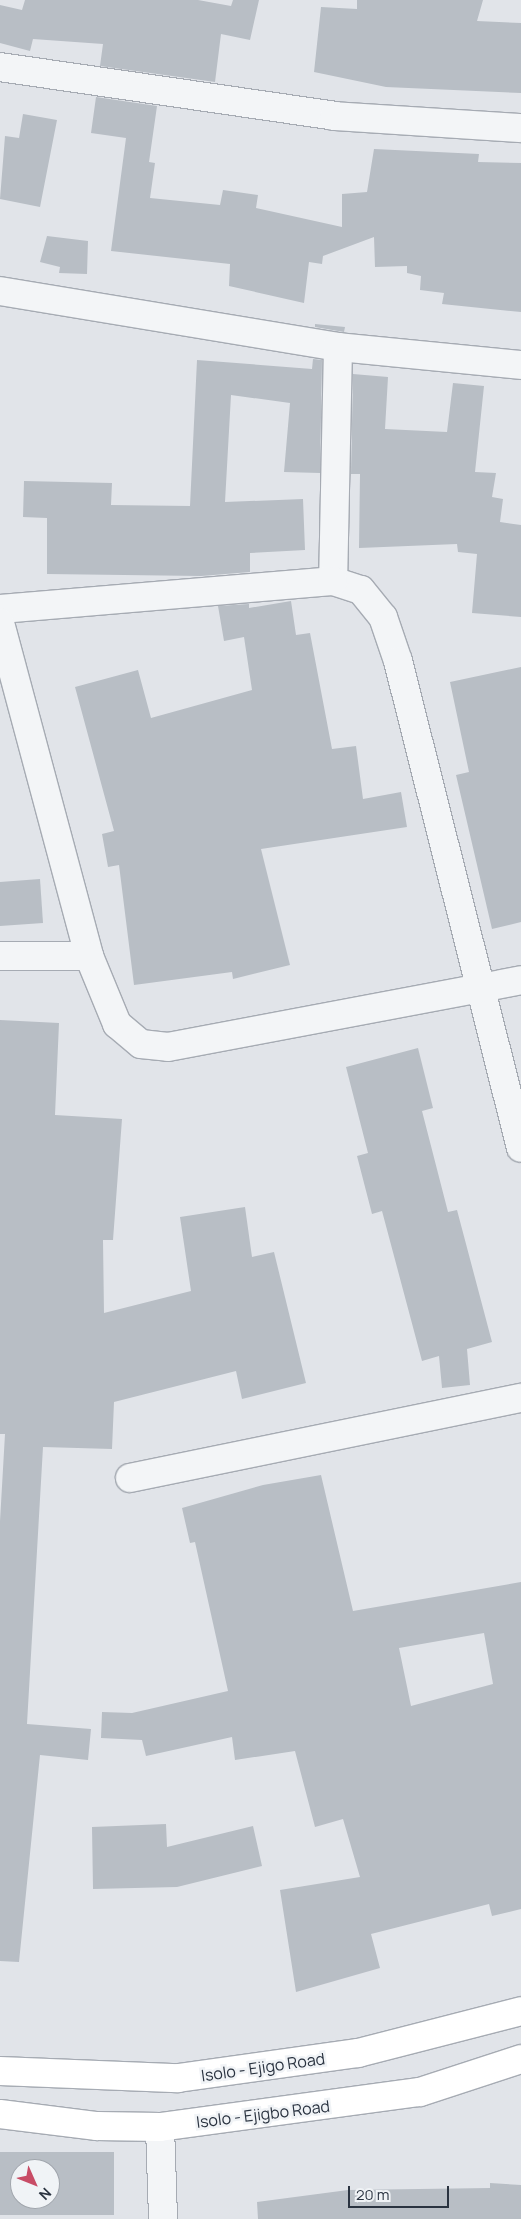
<!DOCTYPE html>
<html>
<head>
<meta charset="utf-8">
<style>
	body { margin:0 }
	#map { position:relative; width:521px; height:2219px; overflow:hidden; background:#e1e4e9; font-family:Manrope,sans-serif }
	div>[style] { position:absolute }
	[style*='--x'] { left:calc(var(--x)*1px); top:calc(var(--y)*1px); width:calc(var(--w)*1px); rotate:calc(var(--a)*1deg) }
	.building>* { inset:0; background:#b8bec5 }
	.roads { filter:drop-shadow(1px 0 #a6abb3) drop-shadow(-1px 0 #a6abb3) drop-shadow(0 1px #a6abb3) drop-shadow(0 -1px #a6abb3) }
	.minor>* { height:28px; margin:-14px; padding:0 14px; transform-origin:14px; border-radius:14px; background:#f3f5f7 }
	.primary>* { height:28px; margin:-14px; padding:0 14px; transform-origin:14px; border-radius:14px; background:#fff }
	span { translate:-50% -50%; white-space:nowrap; text-align:center; line-height:1.15; -webkit-text-stroke:5px #f0f3f6; paint-order:stroke }
	.street-label { font-size:16px; color:#2a3340 }
	.north { position:absolute; left:10px; top:2159px; width:50px; height:50px; box-sizing:border-box; background:#f0f3f6; border:1px solid #a1a6ad; border-radius:50%; rotate:134deg; font-size:14px; font-weight:700; line-height:20px; text-align:center; color:#2a3340 }
	.north::after { content:''; display:block; margin:auto; width:18px; height:22px; background:#c84c66; clip-path:polygon(50% 0,100% 100%,50% 72%,0 100%) }
	.scale { position:absolute; left:348px; top:2186px; width:101px; height:22px; box-sizing:border-box; border:2px solid #2a3340; border-top:0; padding-left:6px; font-size:15px; line-height:18px; white-space:nowrap; color:#2a3340; -webkit-text-stroke:4px #f0f3f6; paint-order:stroke }
</style>
</head>
<body>
<div id="map">
	<div class="building">
		<i style="clip-path:polygon(25px 0,198px 0,231px 6px,233px 0,259px 0,250px 40px,221px 34px,215px 82px,100px 66px,103px 44px,33px 39px,30px 51px,0 43px,0 5px,22px 10px)"></i>
		<i style="clip-path:polygon(357px 0,483px 0,477px 21px,521px 23px,521px 93px,386px 87px,314px 72px,321px 7px,357px 9px)"></i>
		<i style="clip-path:polygon(96px 97px,157px 106px,149px 162px,155px 163px,150px 198px,220px 205px,223px 190px,258px 195px,256px 208px,342px 227px,342px 194px,367px 192px,374px 149px,479px 154px,478px 162px,521px 163px,521px 312px,442px 304px,444px 293px,420px 290px,421px 276px,407px 273px,407px 266px,375px 267px,374px 237px,323px 256px,322px 264px,309px 262px,304px 303px,229px 286px,230px 264px,111px 251px,126px 138px,91px 133px)"></i>
		<i style="clip-path:polygon(23px 114px,57px 120px,40px 207px,0 199px,5px 136px,19px 138px)"></i>
		<i style="clip-path:polygon(47px 236px,88px 241px,87px 274px,59px 273px,60px 267px,40px 262px)"></i>
		<i style="clip-path:polygon(315px 324px,345px 327px,344px 332px,315px 327px)"></i>
		<i style="clip-path:polygon(313px 359px,322px 360px,320px 473px,284px 472px,290px 403px,231px 395px,225px 502px,303px 499px,305px 550px,250px 553px,250px 572px,201px 576px,47px 574px,47px 518px,23px 517px,24px 481px,112px 483px,111px 505px,190px 506px,197px 360px,312px 369px)"></i>
		<i style="clip-path:polygon(353px 374px,388px 377px,385px 429px,447px 432px,453px 383px,484px 386px,475px 472px,496px 473px,492px 497px,503px 499px,500px 522px,521px 525px,521px 617px,472px 613px,477px 554px,458px 552px,457px 544px,359px 548px,360px 474px,351px 474px)"></i>
		<i style="clip-path:polygon(291px 601px,296px 635px,310px 633px,332px 749px,356px 746px,363px 799px,401px 792px,407px 827px,261px 849px,290px 965px,233px 979px,232px 972px,134px 985px,119px 865px,108px 867px,102px 834px,114px 831px,75px 687px,138px 670px,151px 718px,252px 690px,244px 637px,224px 641px,218px 606px,249px 604px,249px 608px)"></i>
		<i style="clip-path:polygon(521px 667px,521px 922px,492px 929px,456px 775px,469px 772px,450px 682px)"></i>
		<i style="clip-path:polygon(40px 879px,43px 923px,0 926px,0 882px)"></i>
		<i style="clip-path:polygon(0 1020px,59px 1023px,55px 1115px,122px 1119px,113px 1240px,103px 1240px,104px 1313px,191px 1291px,180px 1217px,245px 1207px,252px 1257px,274px 1252px,306px 1383px,242px 1399px,236px 1371px,114px 1402px,112px 1449px,43px 1447px,27px 1724px,91px 1729px,88px 1760px,40px 1755px,19px 1962px,0 1961px,0 1521px,5px 1434px,0 1434px)"></i>
		<i style="clip-path:polygon(418px 1048px,433px 1108px,422px 1111px,448px 1212px,457px 1210px,492px 1342px,467px 1349px,470px 1385px,442px 1388px,439px 1356px,422px 1361px,382px 1211px,372px 1214px,357px 1156px,368px 1153px,346px 1067px)"></i>
		<i style="clip-path:polygon(evenodd,321px 1475px,353px 1611px,521px 1582px,521px 1909px,492px 1916px,489px 1904px,371px 1934px,380px 1968px,296px 1992px,280px 1890px,360px 1877px,343px 1819px,315px 1827px,295px 1751px,235px 1760px,232px 1737px,146px 1756px,142px 1740px,101px 1738px,102px 1712px,132px 1713px,228px 1691px,195px 1542px,190px 1543px,182px 1508px,263px 1485px,321px 1475px,484px 1633px,493px 1684px,411px 1706px,399px 1648px,484px 1633px)"></i>
		<i style="clip-path:polygon(166px 1824px,167px 1847px,253px 1826px,262px 1866px,177px 1887px,93px 1889px,92px 1827px)"></i>
		<i style="clip-path:polygon(evenodd,0 2152px,114px 2152px,114px 2215px,0 2215px,0 2152px,20px 2169px,50px 2169px,50px 2199px,20px 2199px,20px 2169px)"></i>
		<i style="clip-path:polygon(490px 2183px,521px 2185px,521px 2219px,258px 2219px,257px 2202px,348px 2190px,490px 2188px)"></i>
	</div>
	<div class="roads">
		<div class="minor">
			<i style="--x:0;--y:67;--w:338;--a:8.3"></i>
			<i style="--x:334;--y:116;--w:187;--a:3.7"></i>
			<i style="--x:0;--y:291;--w:343;--a:9.4"></i>
			<i style="--x:338;--y:347;--w:184;--a:5.6"></i>
			<i style="--x:338;--y:347;--w:234;--a:91.2"></i>
			<i style="--x:333;--y:581;--w:29;--a:18"></i>
			<i style="--x:361;--y:590;--w:35;--a:51"></i>
			<i style="--x:383;--y:617;--w:46;--a:71.2"></i>
			<i style="--x:398;--y:661;--w:502;--a:75.83"></i>
			<i style="--x:0;--y:609;--w:334;--a:-4.8"></i>
			<i style="--x:0;--y:623;--w:345;--a:75"></i>
			<i style="--x:89;--y:956;--w:74;--a:67.6"></i>
			<i style="--x:117;--y:1024;--w:31;--a:40"></i>
			<i style="--x:141;--y:1044;--w:27;--a:6"></i>
			<i style="--x:168;--y:1047;--w:359;--a:-10.7"></i>
			<i style="--x:0;--y:956;--w:89;--a:0"></i>
			<i style="--x:130;--y:1478;--w:399;--a:-11.6"></i>
			<i style="--x:160;--y:2127;--w:92;--a:88.1"></i>
		</div>
		<div class="primary">
			<i style="--x:0;--y:2071;--w:178;--a:2.3"></i>
			<i style="--x:178;--y:2078;--w:182;--a:-7.9"></i>
			<i style="--x:358;--y:2053;--w:168;--a:-14.4"></i>
			<i style="--x:0;--y:2114;--w:98;--a:7.1"></i>
			<i style="--x:97;--y:2126;--w:63;--a:0.9"></i>
			<i style="--x:160;--y:2127;--w:262;--a:-7.7"></i>
			<i style="--x:420;--y:2092;--w:106;--a:-18.1"></i>
		</div>
	</div>
	<div class="street-label">
		<span style="left:263px;top:2067px;rotate:-8deg">Isolo - Ejigo Road</span>
		<span style="left:263px;top:2114px;rotate:-7deg">Isolo - Ejigbo Road</span>
	</div>
	<div class="north">N</div>
	<div class="scale">20 m</div>
</div>
</body>
</html>
